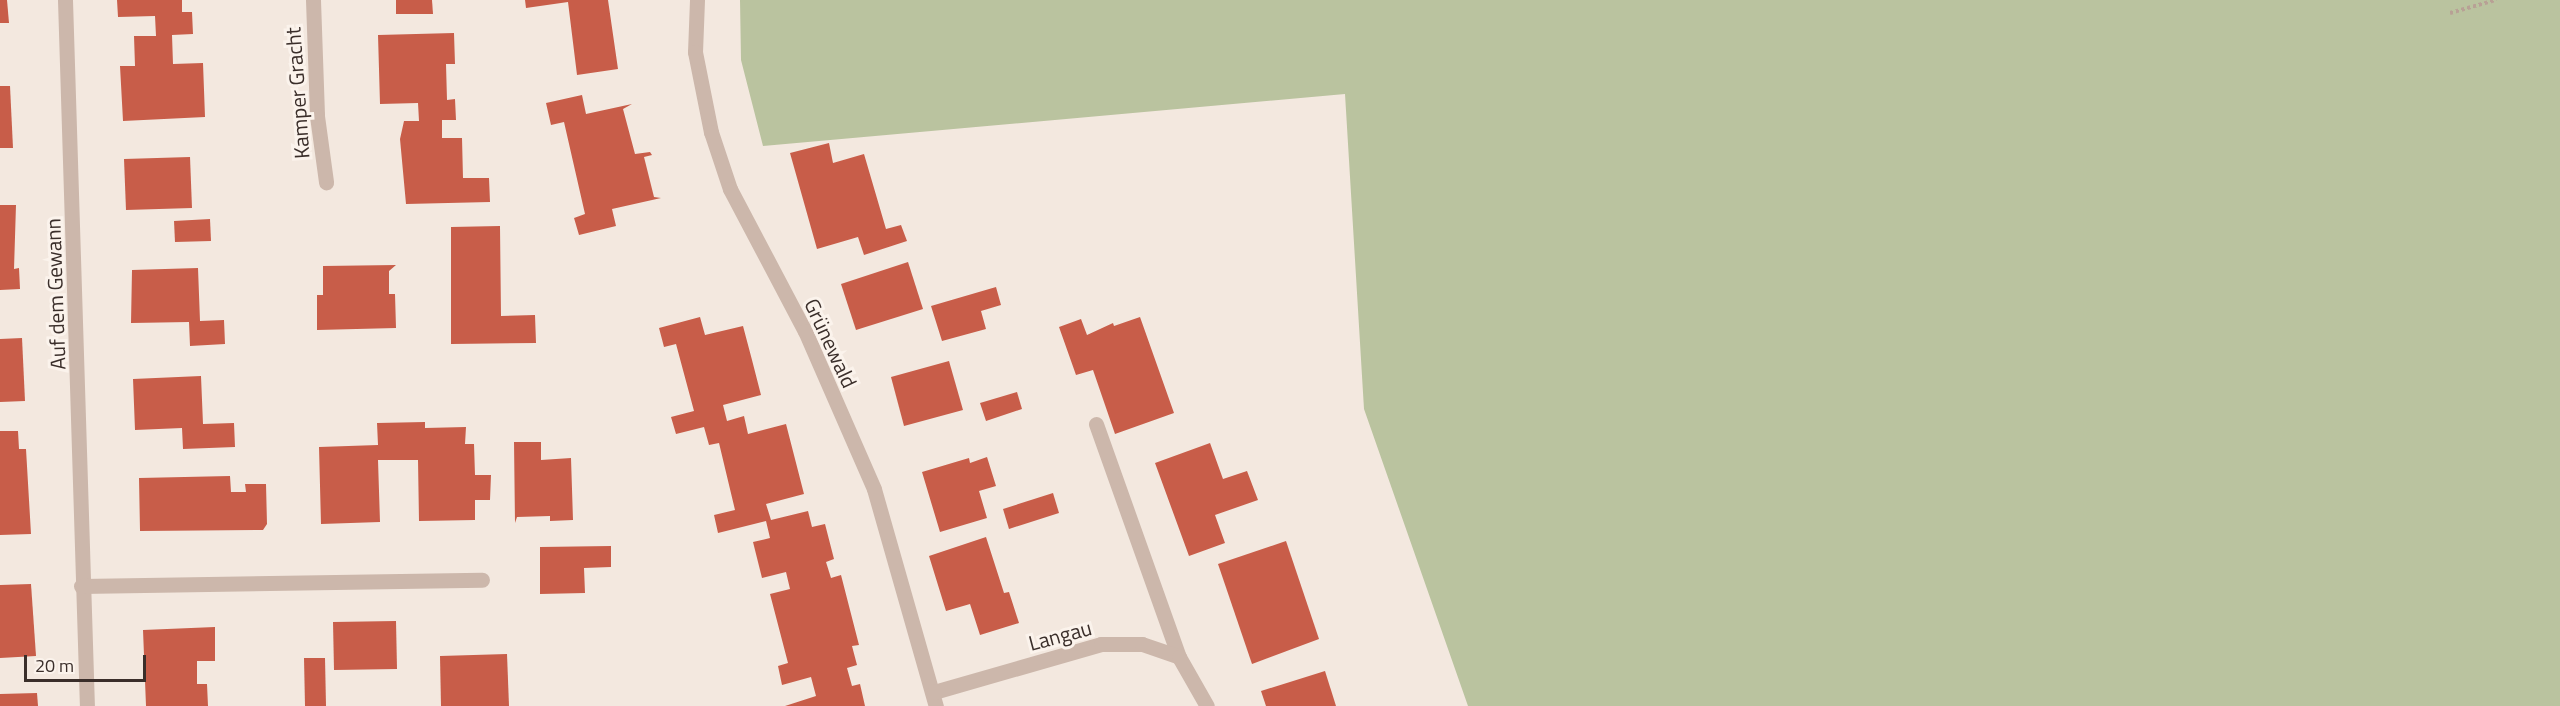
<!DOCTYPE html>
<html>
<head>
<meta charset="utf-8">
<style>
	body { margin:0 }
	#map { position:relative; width:2560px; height:706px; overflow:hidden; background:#f3e8df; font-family:"Titillium Web",sans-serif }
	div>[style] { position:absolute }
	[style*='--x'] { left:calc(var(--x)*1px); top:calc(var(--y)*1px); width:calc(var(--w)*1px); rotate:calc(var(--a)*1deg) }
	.green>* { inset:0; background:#bac39f }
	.building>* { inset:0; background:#c85d49 }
	.path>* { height:4px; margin-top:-2px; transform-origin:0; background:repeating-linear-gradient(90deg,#b8a195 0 3px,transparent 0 6px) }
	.lane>* { height:15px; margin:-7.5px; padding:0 7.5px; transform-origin:7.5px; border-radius:7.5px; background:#ccb7ab }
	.street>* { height:15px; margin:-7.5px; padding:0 7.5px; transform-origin:7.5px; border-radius:7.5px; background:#ccb7ab }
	span { translate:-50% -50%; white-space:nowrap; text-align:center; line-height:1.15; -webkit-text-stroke:6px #fbf3ec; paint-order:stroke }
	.street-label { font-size:21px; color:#3a2e2a }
	.scale { position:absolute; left:24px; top:655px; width:122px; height:27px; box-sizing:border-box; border:3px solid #3a2e2a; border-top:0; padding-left:8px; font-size:18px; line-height:21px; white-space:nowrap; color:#3a2e2a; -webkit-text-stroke:4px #fbf3ec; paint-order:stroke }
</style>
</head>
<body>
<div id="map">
	<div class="green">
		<i style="clip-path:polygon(740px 0,2560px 0,2560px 706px,1468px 706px,1364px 409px,1345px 94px,763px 146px,741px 60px)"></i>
	</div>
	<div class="building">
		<i style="clip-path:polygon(0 0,7px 0,9px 23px,0 23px)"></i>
		<i style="clip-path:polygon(117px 0,182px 0,182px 12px,192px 12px,193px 34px,172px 35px,173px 64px,203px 63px,205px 117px,123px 121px,120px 66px,135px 66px,134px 36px,156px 36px,155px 16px,118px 17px)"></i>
		<i style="clip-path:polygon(396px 0,432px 0,433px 14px,396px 14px)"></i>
		<i style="clip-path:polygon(525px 0,608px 0,618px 69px,577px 75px,568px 2px,526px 8px)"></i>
		<i style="clip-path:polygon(454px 33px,455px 64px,446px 64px,447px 100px,455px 99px,456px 120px,442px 120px,442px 138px,462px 138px,463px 178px,489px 178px,490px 202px,406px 204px,400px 139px,404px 121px,419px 121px,418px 103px,380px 104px,378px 35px)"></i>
		<i style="clip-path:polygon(0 86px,10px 86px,13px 148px,0 148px)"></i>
		<i style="clip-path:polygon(582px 95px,586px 114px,632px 104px,623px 109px,635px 154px,650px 152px,652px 155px,644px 157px,654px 197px,661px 198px,612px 209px,616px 226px,579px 235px,574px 218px,585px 214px,564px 122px,551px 125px,546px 103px)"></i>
		<i style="clip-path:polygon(829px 143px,833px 163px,864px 154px,886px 229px,901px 225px,907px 241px,864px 255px,858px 237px,817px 249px,790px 153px)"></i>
		<i style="clip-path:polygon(190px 157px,192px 208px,126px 210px,124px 159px)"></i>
		<i style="clip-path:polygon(0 205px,16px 205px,14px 269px,19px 268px,20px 289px,0 290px)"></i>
		<i style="clip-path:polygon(210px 219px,211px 241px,175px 242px,174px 221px)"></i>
		<i style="clip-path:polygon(500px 226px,501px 316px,535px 315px,536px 343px,451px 344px,451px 227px)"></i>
		<i style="clip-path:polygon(908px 262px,923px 309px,856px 330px,841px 284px)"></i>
		<i style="clip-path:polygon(396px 265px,389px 271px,389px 294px,395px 294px,396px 328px,317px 330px,317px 295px,323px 295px,323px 266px)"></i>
		<i style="clip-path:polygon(198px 268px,200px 321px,224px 320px,225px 344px,190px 346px,189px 322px,131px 323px,132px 270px)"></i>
		<i style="clip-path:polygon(996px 287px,1001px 305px,981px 311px,986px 329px,942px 341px,931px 306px)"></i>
		<i style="clip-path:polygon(700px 317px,705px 335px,743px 326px,752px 360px,761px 395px,723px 405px,727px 421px,744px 416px,748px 434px,786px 424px,804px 494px,766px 504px,771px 520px,808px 511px,812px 527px,825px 524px,834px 559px,826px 562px,831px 578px,841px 575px,859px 645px,852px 646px,857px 665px,847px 668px,852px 686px,860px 684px,865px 706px,785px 706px,816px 696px,811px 677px,782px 685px,778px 666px,788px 663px,770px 594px,790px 589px,786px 572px,762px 578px,753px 542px,770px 538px,766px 521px,718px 533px,714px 515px,735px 510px,719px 443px,709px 445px,704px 427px,676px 434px,671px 417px,694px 411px,676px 344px,664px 347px,659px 328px)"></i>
		<i style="clip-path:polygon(1140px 317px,1174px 413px,1115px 434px,1093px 370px,1076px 375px,1059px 327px,1081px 319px,1087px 335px,1113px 323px,1114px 326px)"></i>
		<i style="clip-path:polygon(22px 338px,25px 401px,0 402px,0 339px)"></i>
		<i style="clip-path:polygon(949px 361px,963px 410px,904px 426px,891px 377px)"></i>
		<i style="clip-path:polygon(201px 376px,203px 424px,234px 423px,235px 447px,183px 449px,182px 428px,135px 430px,133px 379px)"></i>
		<i style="clip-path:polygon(1017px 392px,1022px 409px,986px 421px,980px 403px)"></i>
		<i style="clip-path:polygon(425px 422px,425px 428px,466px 427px,465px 444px,474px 444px,475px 475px,491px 475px,490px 500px,475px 500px,475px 520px,419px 521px,418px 460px,378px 460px,380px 522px,321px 524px,319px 447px,378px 445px,377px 423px)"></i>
		<i style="clip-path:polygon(0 431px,18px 431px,19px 449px,26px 449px,31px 534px,0 535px)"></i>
		<i style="clip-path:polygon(514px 442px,541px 442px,541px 460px,571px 458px,573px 520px,550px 521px,550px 516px,517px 517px,515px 523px)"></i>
		<i style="clip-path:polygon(1210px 443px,1223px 479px,1247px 471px,1258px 500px,1215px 515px,1225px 543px,1189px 556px,1155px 463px)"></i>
		<i style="clip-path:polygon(987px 457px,996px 486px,979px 491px,987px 518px,940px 532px,922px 472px,969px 458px,970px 463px)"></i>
		<i style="clip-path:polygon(230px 476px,231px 492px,246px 492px,245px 484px,266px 484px,267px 524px,263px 530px,140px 531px,139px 478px)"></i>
		<i style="clip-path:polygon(1053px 493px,1059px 513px,1009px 529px,1003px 509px)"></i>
		<i style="clip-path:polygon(986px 537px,1004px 593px,1009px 592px,1019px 623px,980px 635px,970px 604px,946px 611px,929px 556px)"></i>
		<i style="clip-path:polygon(1286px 541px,1319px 639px,1252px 664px,1218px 564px)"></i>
		<i style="clip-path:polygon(611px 546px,611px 567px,584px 568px,585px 593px,540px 594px,540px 547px)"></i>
		<i style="clip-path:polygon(31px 584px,36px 656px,0 658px,0 585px)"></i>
		<i style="clip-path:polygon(396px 621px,397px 669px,334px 670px,333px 622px)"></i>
		<i style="clip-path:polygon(215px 627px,215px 661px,197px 661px,197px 684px,207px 684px,208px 706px,146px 706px,143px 630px)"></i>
		<i style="clip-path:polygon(507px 654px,509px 706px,441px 706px,440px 656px)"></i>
		<i style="clip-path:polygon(304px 658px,325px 658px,326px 706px,305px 706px)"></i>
		<i style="clip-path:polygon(1325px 671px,1336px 706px,1266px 706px,1261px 691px)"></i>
		<i style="clip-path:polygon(37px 693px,38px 706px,0 706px,0 694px)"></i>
	</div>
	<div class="path">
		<i style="--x:2450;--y:13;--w:48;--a:-15.8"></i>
	</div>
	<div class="lane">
		<i style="--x:1096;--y:424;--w:247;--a:70.4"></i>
	</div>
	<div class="street">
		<i style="--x:65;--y:0;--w:706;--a:88.22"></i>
		<i style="--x:313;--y:0;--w:116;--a:88"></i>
		<i style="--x:317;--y:116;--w:67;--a:82.2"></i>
		<i style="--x:697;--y:0;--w:52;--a:92.2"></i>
		<i style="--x:695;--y:52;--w:82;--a:78.7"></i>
		<i style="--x:711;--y:132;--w:60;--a:71.6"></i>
		<i style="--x:730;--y:189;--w:161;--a:62.2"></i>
		<i style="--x:805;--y:331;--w:172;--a:66.4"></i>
		<i style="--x:874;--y:489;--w:226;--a:74.1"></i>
		<i style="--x:81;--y:586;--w:401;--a:-0.9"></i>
		<i style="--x:934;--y:692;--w:174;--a:-16"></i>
		<i style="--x:1101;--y:644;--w:41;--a:0"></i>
		<i style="--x:1142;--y:644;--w:39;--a:19"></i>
		<i style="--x:1179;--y:657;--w:56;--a:60.3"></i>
	</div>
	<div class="street-label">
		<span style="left:297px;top:93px;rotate:-94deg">Kamper Gracht</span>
		<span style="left:55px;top:294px;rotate:-92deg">Auf dem Gewann</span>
		<span style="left:831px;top:343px;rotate:65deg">Grünewald</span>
		<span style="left:1060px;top:635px;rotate:-15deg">Langau</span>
	</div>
	<div class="scale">20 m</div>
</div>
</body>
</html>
